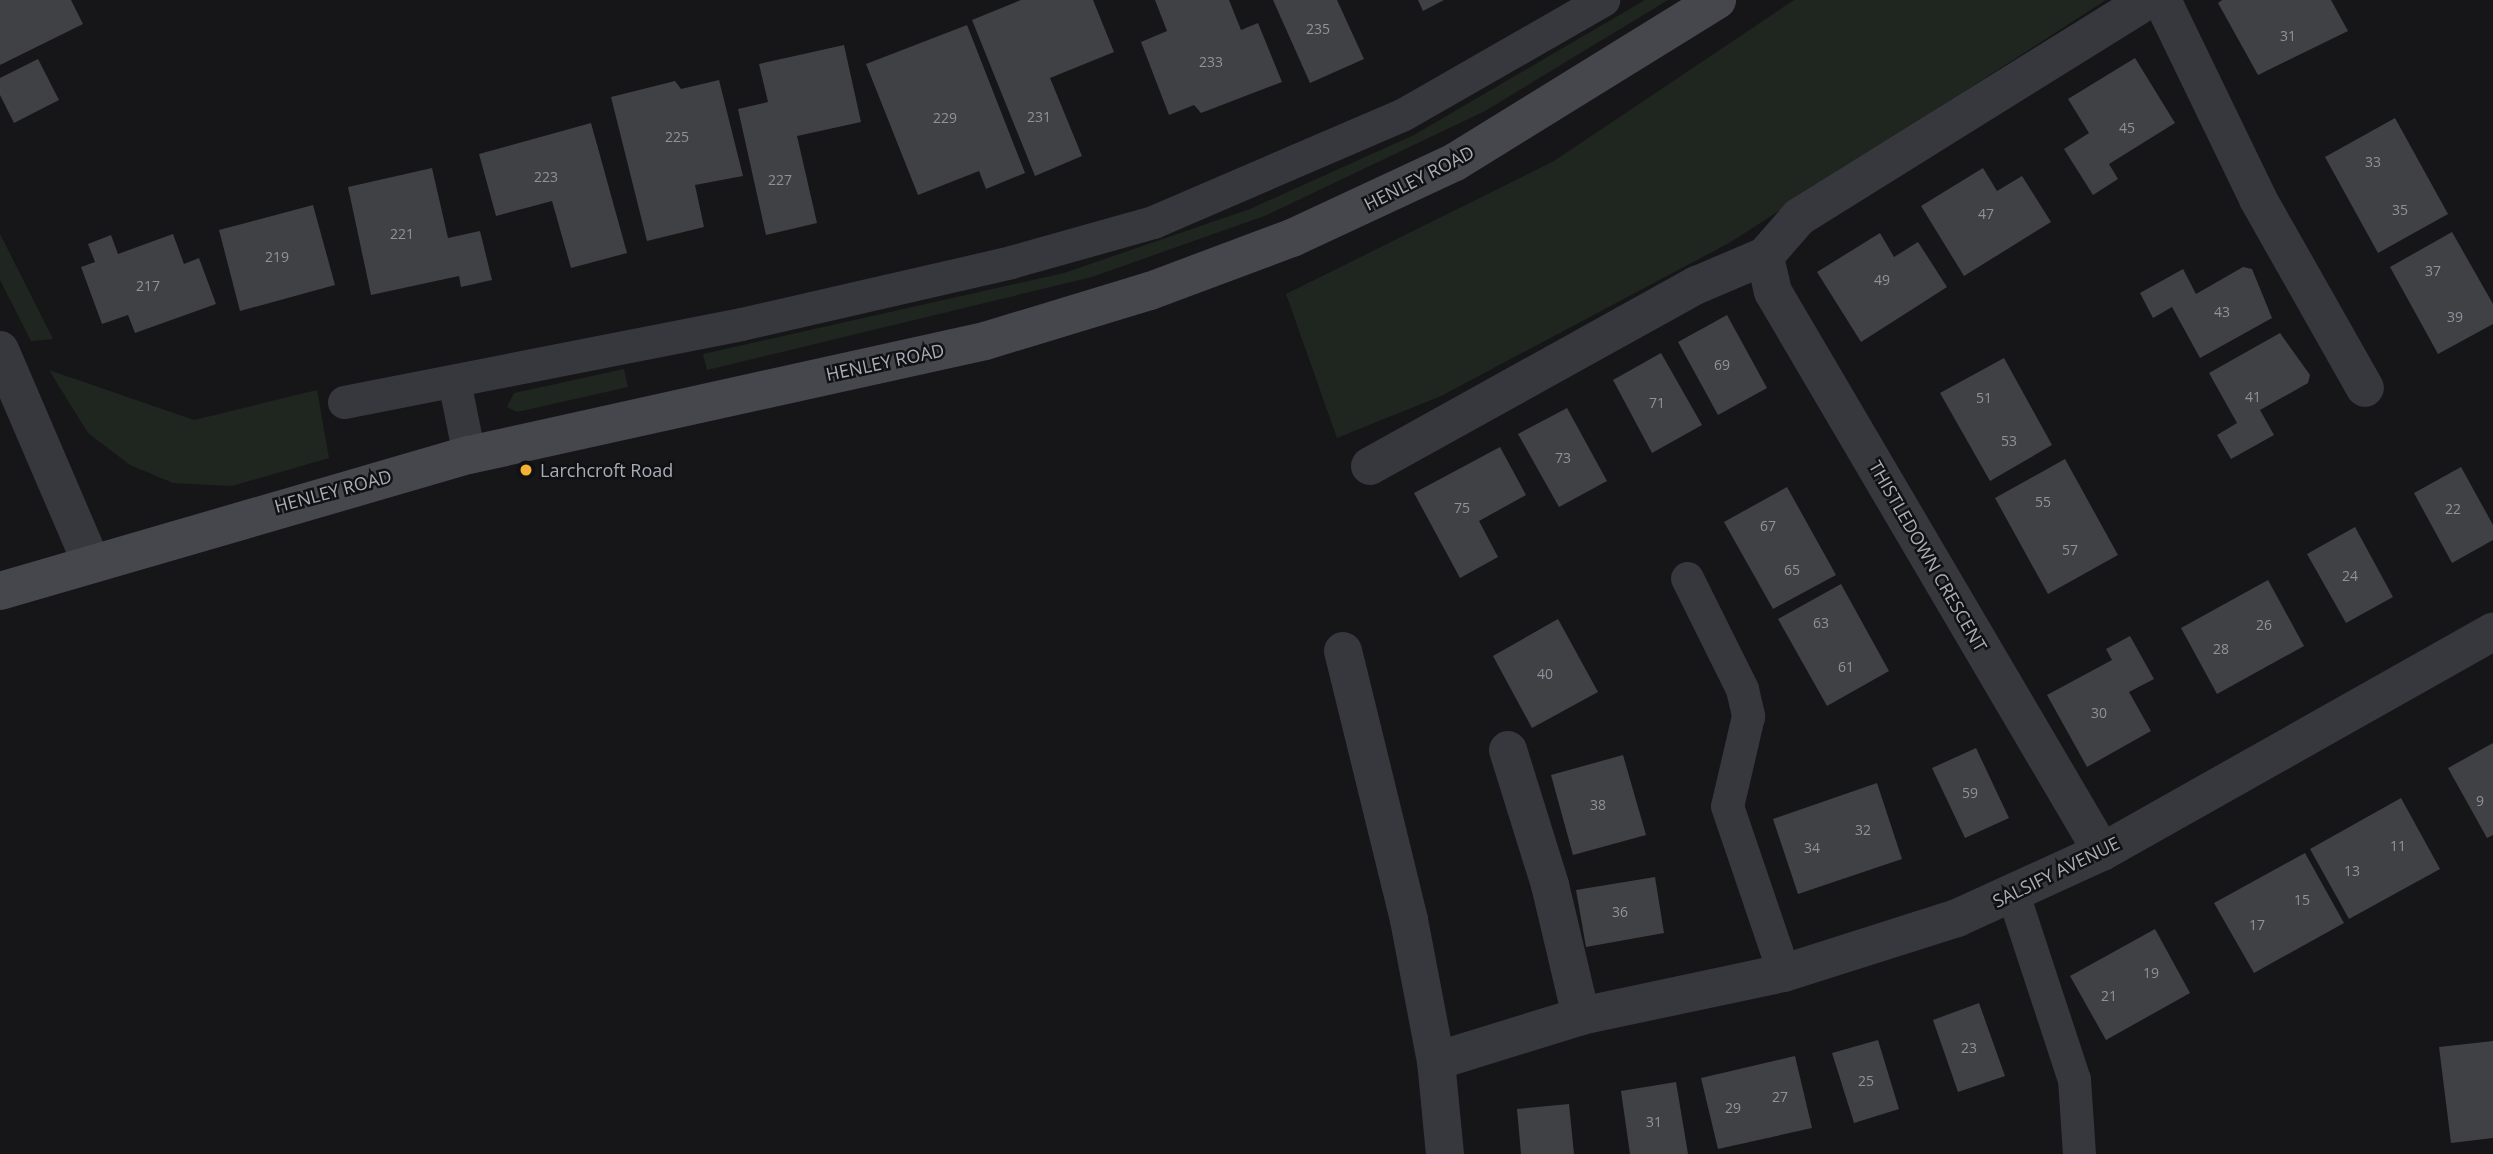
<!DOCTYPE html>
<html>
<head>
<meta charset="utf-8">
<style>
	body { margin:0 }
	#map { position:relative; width:2493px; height:1154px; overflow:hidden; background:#161618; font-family:"Open Sans",sans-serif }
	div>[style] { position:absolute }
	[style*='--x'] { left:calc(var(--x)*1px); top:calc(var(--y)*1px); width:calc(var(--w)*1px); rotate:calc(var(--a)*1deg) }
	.green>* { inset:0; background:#1e261f }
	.building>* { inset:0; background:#404145 }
	.lane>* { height:33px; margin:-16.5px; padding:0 16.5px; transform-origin:16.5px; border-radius:16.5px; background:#37383d }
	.street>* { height:38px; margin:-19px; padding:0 19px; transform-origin:19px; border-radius:19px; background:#37383d }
	.secondary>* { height:38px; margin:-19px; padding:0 19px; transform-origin:19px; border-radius:19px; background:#45474d }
	.dots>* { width:19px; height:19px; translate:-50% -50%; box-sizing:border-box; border:4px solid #111113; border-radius:50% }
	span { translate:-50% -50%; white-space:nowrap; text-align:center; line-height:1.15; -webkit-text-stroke:5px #111113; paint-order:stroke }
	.number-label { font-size:14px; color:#8e929b }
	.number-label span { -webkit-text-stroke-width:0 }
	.street-label { font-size:18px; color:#a8adb8 }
	.poi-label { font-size:18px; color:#a8adb8 }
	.left { translate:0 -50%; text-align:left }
</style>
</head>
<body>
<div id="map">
	<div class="green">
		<i style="clip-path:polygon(1645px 0,1668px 0,1485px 111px,1267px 215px,1092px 277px,707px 370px,703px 354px,1064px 273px,1250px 209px,1414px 135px)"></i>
		<i style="clip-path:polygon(1794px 0,2106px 0,1729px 243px,1441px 396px,1337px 438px,1286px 294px,1554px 161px)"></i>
		<i style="clip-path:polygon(0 234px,53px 339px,31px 341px,0 280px)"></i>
		<i style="clip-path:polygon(624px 369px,628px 387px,517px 412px,507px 407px,514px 393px)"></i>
		<i style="clip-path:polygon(49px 370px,194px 420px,317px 390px,329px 458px,232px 486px,173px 483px,130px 465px,88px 433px)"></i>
	</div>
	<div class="building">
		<i style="clip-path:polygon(0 0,71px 0,83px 24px,0 65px)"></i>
		<i style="clip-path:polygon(1021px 0,1093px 0,1114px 52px,1050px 78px,1082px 156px,1035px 176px,972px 20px)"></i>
		<i style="clip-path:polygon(1155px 0,1229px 0,1241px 30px,1258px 23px,1282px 82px,1201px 113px,1194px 105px,1169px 115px,1141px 42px,1167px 31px)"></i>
		<i style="clip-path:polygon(1273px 0,1337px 0,1364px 59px,1310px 83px)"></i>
		<i style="clip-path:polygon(1418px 0,1444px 0,1423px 11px)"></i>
		<i style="clip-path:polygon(2222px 0,2331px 0,2348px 31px,2258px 75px,2218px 3px)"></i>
		<i style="clip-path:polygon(967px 25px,1025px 173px,986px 189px,979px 171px,918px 195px,866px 64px)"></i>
		<i style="clip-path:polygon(844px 45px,861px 122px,797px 136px,817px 223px,766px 235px,738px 109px,768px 102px,759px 64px)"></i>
		<i style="clip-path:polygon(2135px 58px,2175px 123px,2109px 164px,2118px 179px,2093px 195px,2064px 149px,2089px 133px,2068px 99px)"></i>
		<i style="clip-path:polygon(38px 59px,59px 100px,14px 123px,0 95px,0 78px)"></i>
		<i style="clip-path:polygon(719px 80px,743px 176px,695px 185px,704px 227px,647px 241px,611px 97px,675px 81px,681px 89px)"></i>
		<i style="clip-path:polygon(2395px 118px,2448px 214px,2378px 253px,2325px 157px)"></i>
		<i style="clip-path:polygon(591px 123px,627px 253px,571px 268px,552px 201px,496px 216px,479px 154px)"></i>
		<i style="clip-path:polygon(432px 168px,448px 238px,480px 231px,492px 280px,461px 287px,459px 276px,371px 295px,348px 187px)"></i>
		<i style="clip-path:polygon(1983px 168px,1997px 191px,2022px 176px,2051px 222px,1964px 276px,1921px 206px)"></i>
		<i style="clip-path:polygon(313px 205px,335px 285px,240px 311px,219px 230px)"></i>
		<i style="clip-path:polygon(2452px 232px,2493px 304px,2493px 324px,2438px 354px,2390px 267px)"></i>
		<i style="clip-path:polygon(1880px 233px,1894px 257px,1918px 242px,1947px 287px,1861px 342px,1817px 272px)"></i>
		<i style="clip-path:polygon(173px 234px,184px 264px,199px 258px,216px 304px,135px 333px,128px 315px,102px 324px,81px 267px,95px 262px,88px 244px,111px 235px,118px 254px)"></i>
		<i style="clip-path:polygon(2243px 267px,2252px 269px,2272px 318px,2200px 358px,2172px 307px,2153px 318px,2140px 293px,2183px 269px,2196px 294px)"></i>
		<i style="clip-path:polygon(1727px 315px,1767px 388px,1718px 415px,1678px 342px)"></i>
		<i style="clip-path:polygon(2280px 333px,2310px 375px,2308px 383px,2260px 410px,2274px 435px,2231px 459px,2217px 435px,2237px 423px,2209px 373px)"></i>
		<i style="clip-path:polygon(1661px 353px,1702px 425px,1652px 453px,1613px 380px)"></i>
		<i style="clip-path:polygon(2004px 358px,2052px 445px,1990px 481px,1940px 393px)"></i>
		<i style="clip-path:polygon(1567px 408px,1607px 481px,1559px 507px,1518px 434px)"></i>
		<i style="clip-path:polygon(1500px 447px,1526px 495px,1479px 521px,1498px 557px,1460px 578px,1414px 493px)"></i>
		<i style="clip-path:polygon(2065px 459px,2118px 555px,2048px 594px,1995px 498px)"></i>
		<i style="clip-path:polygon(2461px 467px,2493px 525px,2493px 540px,2452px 563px,2414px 493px)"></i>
		<i style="clip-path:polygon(1787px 487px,1836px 575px,1773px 609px,1724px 522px)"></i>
		<i style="clip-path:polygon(2355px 527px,2393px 597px,2346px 623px,2307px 554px)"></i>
		<i style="clip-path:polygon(2268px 580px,2304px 646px,2217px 694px,2181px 628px)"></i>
		<i style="clip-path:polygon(1841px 584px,1889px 671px,1827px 706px,1778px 619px)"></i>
		<i style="clip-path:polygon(1558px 619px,1598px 692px,1532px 728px,1493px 656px)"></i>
		<i style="clip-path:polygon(2130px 636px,2154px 679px,2129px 692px,2151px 731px,2087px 767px,2047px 695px,2112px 660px,2106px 649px)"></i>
		<i style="clip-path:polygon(2493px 743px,2493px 835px,2487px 838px,2448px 768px)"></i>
		<i style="clip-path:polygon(1976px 748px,2009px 818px,1965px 838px,1932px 768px)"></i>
		<i style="clip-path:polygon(1623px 755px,1646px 835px,1573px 855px,1551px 775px)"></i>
		<i style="clip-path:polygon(1877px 783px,1902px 859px,1798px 894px,1773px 819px)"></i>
		<i style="clip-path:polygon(2401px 798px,2440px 869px,2349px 919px,2310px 849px)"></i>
		<i style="clip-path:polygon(2305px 853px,2344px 923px,2254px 973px,2214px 903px)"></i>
		<i style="clip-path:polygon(1655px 877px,1664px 933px,1586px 947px,1576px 890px)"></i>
		<i style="clip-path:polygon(2155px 929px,2190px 993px,2106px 1040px,2070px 976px)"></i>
		<i style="clip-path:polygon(1979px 1003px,2005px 1076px,1958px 1092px,1933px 1020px)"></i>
		<i style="clip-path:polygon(1878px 1040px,1899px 1109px,1854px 1123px,1832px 1053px)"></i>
		<i style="clip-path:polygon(2493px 1041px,2493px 1138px,2451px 1143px,2439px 1047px)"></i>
		<i style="clip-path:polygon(1795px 1056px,1812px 1128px,1718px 1149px,1701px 1078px)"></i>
		<i style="clip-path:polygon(1676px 1082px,1688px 1154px,1630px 1154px,1621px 1091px)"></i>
		<i style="clip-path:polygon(1569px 1104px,1574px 1154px,1521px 1154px,1517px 1109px)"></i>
	</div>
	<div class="lane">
		<i style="--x:454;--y:381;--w:76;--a:78.5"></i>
		<i style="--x:344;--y:402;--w:405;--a:-11.1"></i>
		<i style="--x:741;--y:324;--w:277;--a:-12.9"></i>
		<i style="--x:1011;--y:262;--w:148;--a:-15.7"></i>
		<i style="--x:1153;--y:222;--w:271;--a:-23.3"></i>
		<i style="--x:1402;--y:115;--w:232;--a:-29.8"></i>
		<i style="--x:1687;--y:578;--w:124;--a:63.6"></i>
		<i style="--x:1742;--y:689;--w:28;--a:77"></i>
		<i style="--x:1748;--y:716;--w:92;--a:103.1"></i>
		<i style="--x:1727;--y:806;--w:176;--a:71.2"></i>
		<i style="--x:2013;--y:894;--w:195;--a:71.8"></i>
		<i style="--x:2074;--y:1079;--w:75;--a:86.2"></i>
	</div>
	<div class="street">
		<i style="--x:2162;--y:0;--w:221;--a:64.2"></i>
		<i style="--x:2258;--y:199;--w:217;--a:60.5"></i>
		<i style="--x:0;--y:350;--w:231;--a:66.8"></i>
		<i style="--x:1370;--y:466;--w:374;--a:-29"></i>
		<i style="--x:1697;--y:285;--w:74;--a:-23.1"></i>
		<i style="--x:1343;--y:651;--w:277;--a:76.2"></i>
		<i style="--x:1409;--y:920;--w:144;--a:79.2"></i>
		<i style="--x:1436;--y:1061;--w:93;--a:84.5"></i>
		<i style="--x:1508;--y:750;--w:141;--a:72.7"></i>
		<i style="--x:1550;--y:885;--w:135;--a:76.7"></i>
		<i style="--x:2102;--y:852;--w:649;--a:-120.43"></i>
		<i style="--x:1773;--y:292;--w:37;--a:-103"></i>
		<i style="--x:1765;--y:256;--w:52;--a:-48.9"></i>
		<i style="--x:1799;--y:217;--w:410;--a:-31.9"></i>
		<i style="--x:1436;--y:1061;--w:152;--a:-17.2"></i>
		<i style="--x:1581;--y:1016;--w:208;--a:-12"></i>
		<i style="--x:1784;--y:973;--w:182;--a:-17.6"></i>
		<i style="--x:1957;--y:918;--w:159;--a:-24.5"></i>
		<i style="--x:2102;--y:852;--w:449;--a:-29.4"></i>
	</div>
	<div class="secondary">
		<i style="--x:0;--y:591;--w:488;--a:-16.2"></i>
		<i style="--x:469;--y:455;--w:528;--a:-12.46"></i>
		<i style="--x:985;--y:341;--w:172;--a:-16.9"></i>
		<i style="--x:1150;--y:291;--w:152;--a:-20.5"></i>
		<i style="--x:1292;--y:238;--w:180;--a:-25"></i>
		<i style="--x:1455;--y:162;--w:308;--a:-31.7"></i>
	</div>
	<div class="dots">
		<i style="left:526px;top:470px;background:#f2b134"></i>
	</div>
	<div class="number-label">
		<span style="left:1318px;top:29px">235</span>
		<span style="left:2288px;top:36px">31</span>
		<span style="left:1211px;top:62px">233</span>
		<span style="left:1039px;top:117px">231</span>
		<span style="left:945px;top:118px">229</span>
		<span style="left:2127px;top:128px">45</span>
		<span style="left:677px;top:137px">225</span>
		<span style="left:2373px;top:162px">33</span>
		<span style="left:546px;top:177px">223</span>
		<span style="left:780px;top:180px">227</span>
		<span style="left:2400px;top:210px">35</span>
		<span style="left:1986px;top:214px">47</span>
		<span style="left:402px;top:234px">221</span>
		<span style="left:277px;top:257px">219</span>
		<span style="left:2433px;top:271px">37</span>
		<span style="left:1882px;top:280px">49</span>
		<span style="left:148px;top:286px">217</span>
		<span style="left:2222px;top:312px">43</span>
		<span style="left:2455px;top:317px">39</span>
		<span style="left:1722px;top:365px">69</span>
		<span style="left:2253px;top:397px">41</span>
		<span style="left:1984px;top:398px">51</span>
		<span style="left:1657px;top:403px">71</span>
		<span style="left:2009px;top:441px">53</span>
		<span style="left:1563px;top:458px">73</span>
		<span style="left:2043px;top:502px">55</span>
		<span style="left:1462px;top:508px">75</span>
		<span style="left:2453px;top:509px">22</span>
		<span style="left:1768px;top:526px">67</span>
		<span style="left:2070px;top:550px">57</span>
		<span style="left:1792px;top:570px">65</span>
		<span style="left:2350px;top:576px">24</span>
		<span style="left:1821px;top:623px">63</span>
		<span style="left:2264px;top:625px">26</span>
		<span style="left:2221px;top:649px">28</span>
		<span style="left:1846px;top:667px">61</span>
		<span style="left:1545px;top:674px">40</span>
		<span style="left:2099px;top:713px">30</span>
		<span style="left:1970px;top:793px">59</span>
		<span style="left:2480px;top:801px">9</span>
		<span style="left:1598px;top:805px">38</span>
		<span style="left:1863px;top:830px">32</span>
		<span style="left:2398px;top:846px">11</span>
		<span style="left:1812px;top:848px">34</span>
		<span style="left:2352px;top:871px">13</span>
		<span style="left:2302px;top:900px">15</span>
		<span style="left:1620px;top:912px">36</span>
		<span style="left:2257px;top:925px">17</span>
		<span style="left:2151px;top:973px">19</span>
		<span style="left:2109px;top:996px">21</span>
		<span style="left:1969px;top:1048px">23</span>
		<span style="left:1866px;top:1081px">25</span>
		<span style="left:1780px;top:1097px">27</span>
		<span style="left:1733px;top:1108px">29</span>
		<span style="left:1654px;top:1122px">31</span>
	</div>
	<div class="street-label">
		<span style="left:1419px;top:178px;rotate:-27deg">HENLEY ROAD</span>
		<span style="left:885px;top:362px;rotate:-12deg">HENLEY ROAD</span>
		<span style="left:333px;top:491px;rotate:-15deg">HENLEY ROAD</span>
		<span style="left:1928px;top:556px;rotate:60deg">THISTLEDOWN CRESCENT</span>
		<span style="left:2056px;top:872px;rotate:-26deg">SALSIFY AVENUE</span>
	</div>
	<div class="poi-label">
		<span class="left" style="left:540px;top:470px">Larchcroft Road</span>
	</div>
</div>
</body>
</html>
